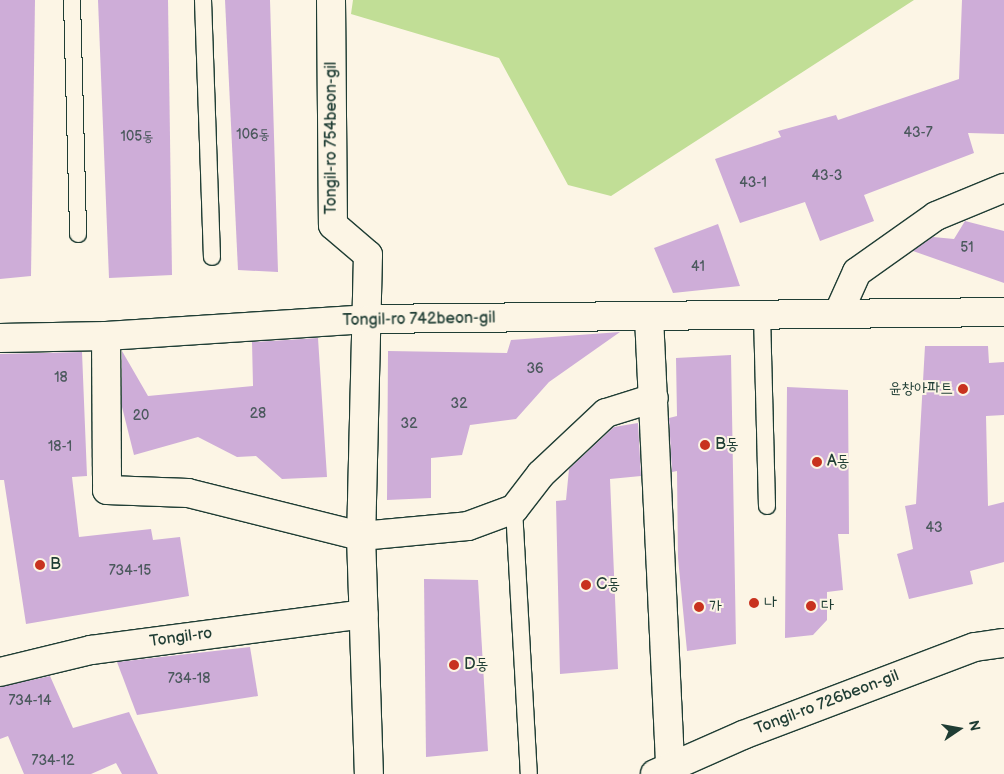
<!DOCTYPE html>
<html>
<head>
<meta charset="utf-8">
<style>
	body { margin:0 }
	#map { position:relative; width:1004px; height:774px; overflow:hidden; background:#fcf5e5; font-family:"Balsamiq Sans","Poor Story",sans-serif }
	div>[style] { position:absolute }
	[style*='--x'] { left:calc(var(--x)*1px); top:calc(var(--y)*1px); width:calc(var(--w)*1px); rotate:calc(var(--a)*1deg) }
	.green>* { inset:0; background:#c1de96 }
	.building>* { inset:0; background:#ceadd8 }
	.roads { filter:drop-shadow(1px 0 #1f3d34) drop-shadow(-1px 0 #1f3d34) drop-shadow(0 1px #1f3d34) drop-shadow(0 -1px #1f3d34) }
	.lane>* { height:16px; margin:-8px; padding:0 8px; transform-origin:8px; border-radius:8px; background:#fcf5e5 }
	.street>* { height:28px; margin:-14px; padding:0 14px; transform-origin:14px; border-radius:14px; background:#fcf5e5 }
	.secondary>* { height:28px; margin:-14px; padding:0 14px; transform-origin:14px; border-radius:14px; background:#fcf5e5 }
	.dots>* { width:14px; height:14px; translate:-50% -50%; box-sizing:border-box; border:2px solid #fcf5e5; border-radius:50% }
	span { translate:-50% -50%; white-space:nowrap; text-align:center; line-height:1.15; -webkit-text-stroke:4px #fcf5e5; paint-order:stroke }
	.number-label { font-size:14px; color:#4b595d }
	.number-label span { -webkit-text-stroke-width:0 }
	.street-label { font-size:16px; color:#1f3d34 }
	.poi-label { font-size:16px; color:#1f3d34 }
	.right { translate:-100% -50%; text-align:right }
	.left { translate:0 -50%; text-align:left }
	.north { position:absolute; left:934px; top:704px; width:50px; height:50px; -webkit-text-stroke:4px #fcf5e5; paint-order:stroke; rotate:78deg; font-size:14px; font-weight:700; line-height:20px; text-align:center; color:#1f3d34 }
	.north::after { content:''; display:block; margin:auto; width:18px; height:22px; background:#1f3d34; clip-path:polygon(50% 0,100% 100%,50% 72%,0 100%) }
</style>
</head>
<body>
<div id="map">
	<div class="green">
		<i style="clip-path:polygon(353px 0,914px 0,611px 196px,568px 185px,499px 58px,351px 14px)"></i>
	</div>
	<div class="building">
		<i style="clip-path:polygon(0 0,35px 0,31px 276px,0 279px)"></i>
		<i style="clip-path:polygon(98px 0,168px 0,172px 275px,109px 278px)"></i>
		<i style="clip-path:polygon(225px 0,270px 0,278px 272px,238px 270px)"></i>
		<i style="clip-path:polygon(962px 0,1004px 0,1004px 134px,968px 133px,974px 153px,864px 195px,874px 221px,820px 241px,805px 202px,740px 223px,715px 159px,781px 137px,778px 131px,836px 115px,838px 120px,959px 79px)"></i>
		<i style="clip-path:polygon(965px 221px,1004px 231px,1004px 283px,913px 251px,933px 237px,954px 239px)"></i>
		<i style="clip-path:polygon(718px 224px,740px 286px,673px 293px,654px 248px)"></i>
		<i style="clip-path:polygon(620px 332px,549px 382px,516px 419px,470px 425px,462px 455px,431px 458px,431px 498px,387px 500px,388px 351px,507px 353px,511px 340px)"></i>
		<i style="clip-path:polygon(318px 338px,327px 477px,282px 479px,256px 456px,237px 457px,198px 437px,134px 455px,122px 407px,122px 351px,148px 396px,253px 386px,252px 342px)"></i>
		<i style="clip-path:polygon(925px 346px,988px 346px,989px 363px,1004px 362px,1004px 415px,986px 416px,988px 506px,1004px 502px,1004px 562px,970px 571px,973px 584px,909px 599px,897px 554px,913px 549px,905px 506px,916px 504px)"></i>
		<i style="clip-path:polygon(82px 352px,87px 476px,72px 477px,79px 537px,151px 529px,153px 540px,180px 537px,189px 596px,26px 624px,4px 480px,0 480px,0 354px)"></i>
		<i style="clip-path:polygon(731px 355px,736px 644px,687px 651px,678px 558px,677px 471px,672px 472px,669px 418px,677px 416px,676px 358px)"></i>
		<i style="clip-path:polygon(787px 387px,848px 390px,849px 534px,838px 534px,843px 590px,827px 592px,827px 620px,813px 635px,785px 638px)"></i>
		<i style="clip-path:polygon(638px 423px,641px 476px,610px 479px,618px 669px,560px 674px,556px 501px,566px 500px,569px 469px,614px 427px)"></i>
		<i style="clip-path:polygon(424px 579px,478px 580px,488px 751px,426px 757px)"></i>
		<i style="clip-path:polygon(250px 647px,258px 696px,137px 715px,117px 662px)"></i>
		<i style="clip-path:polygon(50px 676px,73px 728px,129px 712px,158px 774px,122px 774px,116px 763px,91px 774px,24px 774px,8px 736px,0 739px,0 687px)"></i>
	</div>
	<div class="roads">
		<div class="lane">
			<i style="--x:72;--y:0;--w:234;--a:88.5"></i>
			<i style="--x:203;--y:0;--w:257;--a:88"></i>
			<i style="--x:762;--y:315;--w:191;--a:88.5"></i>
			<i style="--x:514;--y:509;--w:265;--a:86.8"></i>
		</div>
		<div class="street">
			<i style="--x:331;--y:0;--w:225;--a:89.5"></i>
			<i style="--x:333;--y:225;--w:46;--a:40.6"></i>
			<i style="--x:368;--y:255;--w:281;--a:91.4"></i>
			<i style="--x:361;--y:536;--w:238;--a:88.1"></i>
			<i style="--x:838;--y:314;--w:46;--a:-65.7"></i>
			<i style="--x:857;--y:272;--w:97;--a:-35.3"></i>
			<i style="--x:936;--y:216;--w:74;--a:-22.4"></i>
			<i style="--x:649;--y:317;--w:450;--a:87.3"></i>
			<i style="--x:106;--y:336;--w:154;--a:89.6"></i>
			<i style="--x:107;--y:490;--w:81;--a:2.1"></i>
			<i style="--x:188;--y:493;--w:178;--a:14"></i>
			<i style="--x:361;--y:536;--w:107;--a:-5.3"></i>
			<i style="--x:468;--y:526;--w:49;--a:-20.3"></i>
			<i style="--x:514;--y:509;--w:44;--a:-52.4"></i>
			<i style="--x:541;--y:474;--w:89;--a:-43.2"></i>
			<i style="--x:606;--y:413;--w:50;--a:-17.4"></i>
			<i style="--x:0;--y:338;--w:106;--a:-1.1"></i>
			<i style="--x:106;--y:336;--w:265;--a:-3.7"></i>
			<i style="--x:370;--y:319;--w:634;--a:-0.63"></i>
			<i style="--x:0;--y:672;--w:94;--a:-13.6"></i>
			<i style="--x:91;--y:650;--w:275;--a:-7.5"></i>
		</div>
		<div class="secondary">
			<i style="--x:655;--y:774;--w:96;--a:-23.9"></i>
			<i style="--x:743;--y:735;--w:248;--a:-20.8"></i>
			<i style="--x:975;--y:647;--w:29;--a:-8"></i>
		</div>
	</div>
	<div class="dots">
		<i style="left:963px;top:389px;background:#c8321e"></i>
		<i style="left:705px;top:445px;background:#c8321e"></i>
		<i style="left:817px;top:462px;background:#c8321e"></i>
		<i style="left:40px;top:565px;background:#c8321e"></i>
		<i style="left:586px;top:585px;background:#c8321e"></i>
		<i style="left:754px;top:603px;background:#c8321e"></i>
		<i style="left:811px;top:606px;background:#c8321e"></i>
		<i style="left:699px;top:607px;background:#c8321e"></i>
		<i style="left:454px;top:665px;background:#c8321e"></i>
	</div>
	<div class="number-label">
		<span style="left:918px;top:133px">43-7</span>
		<span style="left:253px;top:135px">106동</span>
		<span style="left:137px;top:137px">105동</span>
		<span style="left:827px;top:176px">43-3</span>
		<span style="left:753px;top:183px">43-1</span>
		<span style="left:967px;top:248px">51</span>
		<span style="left:698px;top:267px">41</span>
		<span style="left:535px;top:369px">36</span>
		<span style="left:61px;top:378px">18</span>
		<span style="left:459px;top:404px">32</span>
		<span style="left:258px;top:414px">28</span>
		<span style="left:141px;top:416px">20</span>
		<span style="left:409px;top:424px">32</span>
		<span style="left:60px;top:447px">18-1</span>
		<span style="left:934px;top:528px">43</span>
		<span style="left:130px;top:571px">734-15</span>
		<span style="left:189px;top:679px">734-18</span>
		<span style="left:30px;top:701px">734-14</span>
		<span style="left:53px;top:761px">734-12</span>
	</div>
	<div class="street-label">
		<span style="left:332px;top:138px;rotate:-90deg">Tongil-ro 754beon-gil</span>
		<span style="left:419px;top:320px;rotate:-1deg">Tongil-ro 742beon-gil</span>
		<span style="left:181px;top:638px;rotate:-8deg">Tongil-ro</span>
		<span style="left:827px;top:703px;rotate:-21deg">Tongil-ro 726beon-gil</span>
	</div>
	<div class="poi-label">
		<span class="right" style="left:953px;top:389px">윤창아파트</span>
		<span class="left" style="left:715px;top:445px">B동</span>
		<span class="left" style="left:827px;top:462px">A동</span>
		<span class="left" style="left:50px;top:565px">B</span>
		<span class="left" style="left:596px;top:585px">C동</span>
		<span class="left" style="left:764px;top:603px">나</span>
		<span class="left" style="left:821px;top:606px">다</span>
		<span class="left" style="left:709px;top:607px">가</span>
		<span class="left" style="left:464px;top:665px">D동</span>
	</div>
	<div class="north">N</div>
</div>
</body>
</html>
